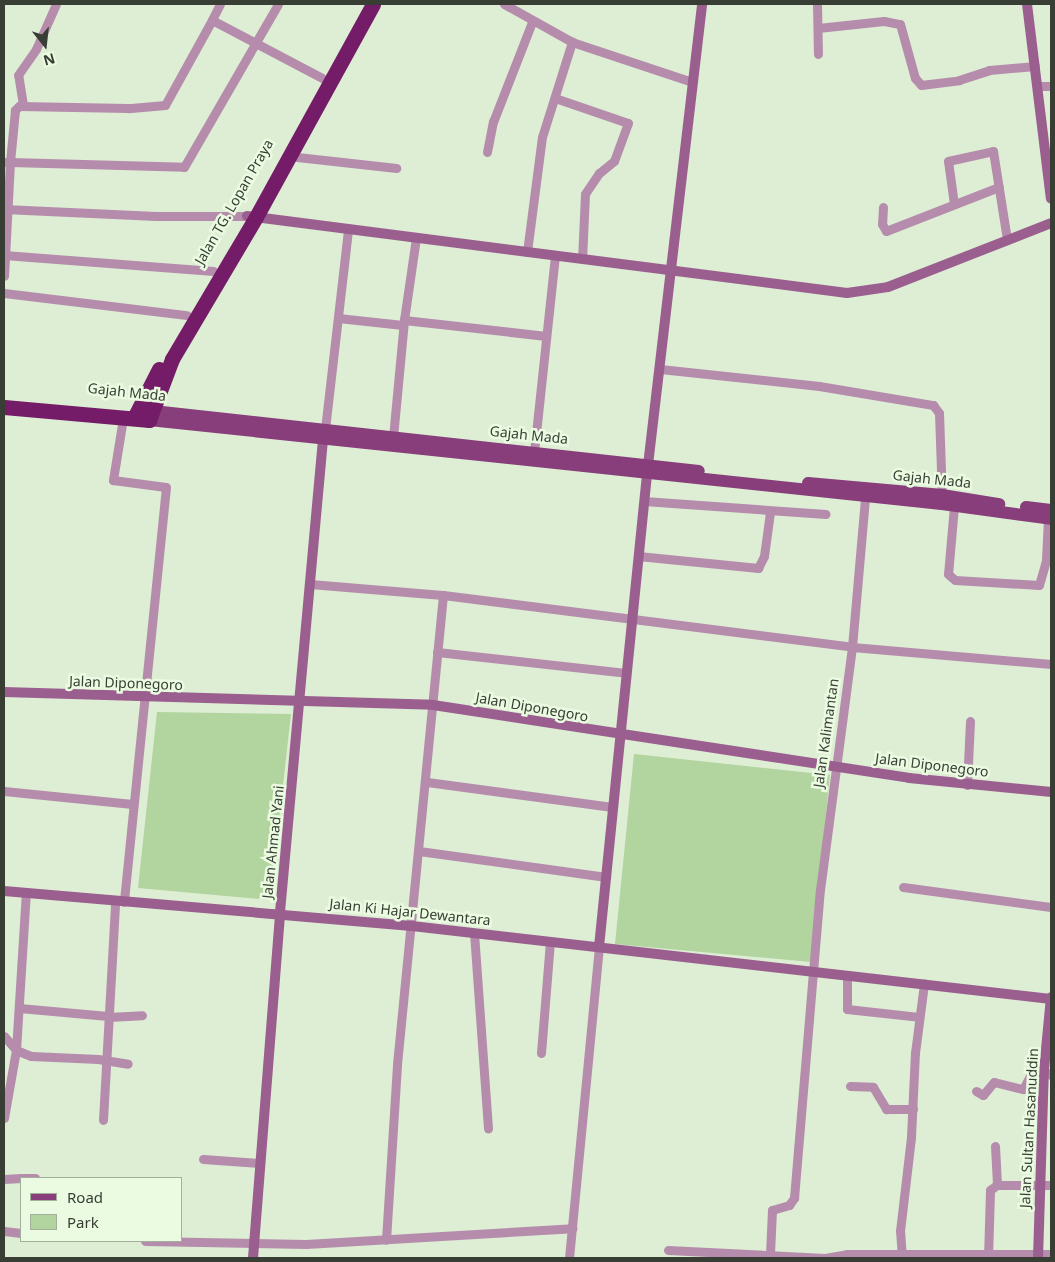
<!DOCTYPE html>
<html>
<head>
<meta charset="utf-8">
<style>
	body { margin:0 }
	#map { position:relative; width:1055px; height:1262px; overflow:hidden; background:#ddeed4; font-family:"Noto Sans",sans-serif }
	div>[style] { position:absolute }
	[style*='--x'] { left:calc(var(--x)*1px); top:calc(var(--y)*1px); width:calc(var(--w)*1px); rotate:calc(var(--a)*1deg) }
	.green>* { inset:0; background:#b2d49f }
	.street>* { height:9px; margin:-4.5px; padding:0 4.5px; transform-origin:4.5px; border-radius:4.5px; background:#b68cad }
	.secondary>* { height:10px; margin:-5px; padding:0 5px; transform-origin:5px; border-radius:5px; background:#9b5f8f }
	.primary>* { height:12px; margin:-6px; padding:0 6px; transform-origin:6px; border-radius:6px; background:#873e7a }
	.highway>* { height:15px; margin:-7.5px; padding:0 7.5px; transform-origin:7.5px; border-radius:7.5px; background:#741c67 }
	span { translate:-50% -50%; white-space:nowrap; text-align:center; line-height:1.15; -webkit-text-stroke:5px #eafbe1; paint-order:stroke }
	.street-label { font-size:14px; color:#383e34 }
	.frame { position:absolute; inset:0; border:5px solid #383e34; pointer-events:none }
	.legend { position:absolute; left:20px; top:1177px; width:162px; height:65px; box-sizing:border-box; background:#eafbe1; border:1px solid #a3af9c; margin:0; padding:6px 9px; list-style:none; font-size:15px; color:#383e34 }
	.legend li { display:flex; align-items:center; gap:10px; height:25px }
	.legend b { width:25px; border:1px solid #a3af9c }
	.north { position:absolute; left:20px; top:20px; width:50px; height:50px; -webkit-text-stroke:4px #eafbe1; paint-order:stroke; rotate:164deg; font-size:14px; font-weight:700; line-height:20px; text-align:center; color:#383e34 }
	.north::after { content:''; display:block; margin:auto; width:18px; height:22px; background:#383e34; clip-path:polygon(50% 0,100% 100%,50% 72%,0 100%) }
</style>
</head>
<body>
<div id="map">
	<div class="green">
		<i style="clip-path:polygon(157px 712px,291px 714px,270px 900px,138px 888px)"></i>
		<i style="clip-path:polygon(634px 754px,830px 775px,811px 962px,615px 944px)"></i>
	</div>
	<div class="street">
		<i style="--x:220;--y:4;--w:18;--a:117"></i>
		<i style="--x:212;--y:20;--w:124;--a:27.8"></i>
		<i style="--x:504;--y:4;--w:78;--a:29.2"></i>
		<i style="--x:572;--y:42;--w:126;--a:18.4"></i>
		<i style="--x:817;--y:4;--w:50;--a:88.9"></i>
		<i style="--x:212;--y:20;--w:97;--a:118.9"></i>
		<i style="--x:165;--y:105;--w:37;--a:175"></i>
		<i style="--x:128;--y:108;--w:109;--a:-178.9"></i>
		<i style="--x:19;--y:106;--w:6;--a:135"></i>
		<i style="--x:15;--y:110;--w:52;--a:95.5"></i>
		<i style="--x:10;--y:162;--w:174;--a:1.6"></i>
		<i style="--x:184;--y:167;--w:188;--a:-60"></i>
		<i style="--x:818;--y:28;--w:66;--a:-6.1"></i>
		<i style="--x:884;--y:21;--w:16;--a:11"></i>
		<i style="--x:900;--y:24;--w:56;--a:74.5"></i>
		<i style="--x:915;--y:78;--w:9;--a:49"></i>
		<i style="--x:921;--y:85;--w:38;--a:-7"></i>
		<i style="--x:959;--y:80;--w:32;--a:-18"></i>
		<i style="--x:989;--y:70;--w:46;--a:-5"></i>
		<i style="--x:1037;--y:86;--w:14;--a:0"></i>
		<i style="--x:555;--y:98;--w:77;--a:18.9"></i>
		<i style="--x:628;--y:123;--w:40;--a:110.2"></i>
		<i style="--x:614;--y:161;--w:19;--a:141"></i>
		<i style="--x:599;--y:173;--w:25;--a:124"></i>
		<i style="--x:585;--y:194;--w:65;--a:92.6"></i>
		<i style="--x:23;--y:105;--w:30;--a:-99"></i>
		<i style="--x:18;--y:75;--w:32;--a:-55"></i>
		<i style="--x:36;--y:49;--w:49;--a:-66"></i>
		<i style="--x:487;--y:152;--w:31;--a:-79"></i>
		<i style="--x:493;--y:122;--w:107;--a:-68.7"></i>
		<i style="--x:288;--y:156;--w:109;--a:6.3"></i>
		<i style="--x:4;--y:162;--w:6;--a:0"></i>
		<i style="--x:10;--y:162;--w:114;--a:93"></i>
		<i style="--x:954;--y:204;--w:43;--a:-97.9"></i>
		<i style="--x:948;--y:161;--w:46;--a:-12.5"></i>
		<i style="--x:993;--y:151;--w:89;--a:81"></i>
		<i style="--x:883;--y:207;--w:17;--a:93"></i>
		<i style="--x:882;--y:224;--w:8;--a:60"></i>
		<i style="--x:886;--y:231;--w:121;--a:-21.3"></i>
		<i style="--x:4;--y:209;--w:152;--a:2.6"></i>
		<i style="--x:156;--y:216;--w:91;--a:0"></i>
		<i style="--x:527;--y:252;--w:116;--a:-82.6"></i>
		<i style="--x:542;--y:137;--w:100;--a:-72.5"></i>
		<i style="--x:4;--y:255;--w:210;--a:4.4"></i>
		<i style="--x:4;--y:293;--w:184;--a:6.9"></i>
		<i style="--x:338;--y:318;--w:65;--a:6.1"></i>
		<i style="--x:404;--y:320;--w:143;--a:6.4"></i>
		<i style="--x:660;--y:369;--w:160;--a:6.1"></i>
		<i style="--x:819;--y:386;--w:116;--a:9.5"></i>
		<i style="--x:933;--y:405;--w:10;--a:53"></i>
		<i style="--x:939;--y:413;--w:86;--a:88"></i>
		<i style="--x:123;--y:418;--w:63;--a:99.2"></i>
		<i style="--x:113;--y:480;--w:53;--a:7.5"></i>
		<i style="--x:166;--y:487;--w:417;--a:95.8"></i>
		<i style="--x:325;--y:429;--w:199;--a:-83.4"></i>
		<i style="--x:393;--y:437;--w:118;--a:-84.6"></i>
		<i style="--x:404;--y:320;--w:83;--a:-81.7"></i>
		<i style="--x:534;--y:452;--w:197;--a:-83.9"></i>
		<i style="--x:644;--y:501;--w:182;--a:4.1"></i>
		<i style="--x:954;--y:506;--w:68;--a:95"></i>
		<i style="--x:948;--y:574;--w:9;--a:41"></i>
		<i style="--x:955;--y:580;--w:84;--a:3.4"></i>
		<i style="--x:1039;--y:585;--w:26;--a:-74"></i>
		<i style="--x:1046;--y:560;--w:42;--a:-87.3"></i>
		<i style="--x:638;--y:556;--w:121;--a:5.7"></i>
		<i style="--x:758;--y:568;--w:13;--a:-63"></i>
		<i style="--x:764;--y:556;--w:44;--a:-82.2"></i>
		<i style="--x:310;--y:584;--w:133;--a:4.7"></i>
		<i style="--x:443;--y:595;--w:472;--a:95.6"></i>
		<i style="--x:397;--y:1065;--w:175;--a:93.6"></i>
		<i style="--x:443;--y:595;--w:412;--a:7.2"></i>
		<i style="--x:852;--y:647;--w:200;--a:4.9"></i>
		<i style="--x:437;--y:652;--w:190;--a:6.3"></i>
		<i style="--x:427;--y:782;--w:187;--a:7.7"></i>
		<i style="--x:967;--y:785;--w:64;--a:-87.3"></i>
		<i style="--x:4;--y:791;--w:129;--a:5.8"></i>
		<i style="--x:419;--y:851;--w:189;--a:7.9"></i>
		<i style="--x:903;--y:887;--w:149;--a:7.7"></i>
		<i style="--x:474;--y:933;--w:196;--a:85.9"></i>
		<i style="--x:847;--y:976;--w:33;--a:90"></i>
		<i style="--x:847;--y:1009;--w:72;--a:6.3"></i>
		<i style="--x:19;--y:1008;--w:89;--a:5.1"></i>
		<i style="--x:108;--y:1017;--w:34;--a:-3"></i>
		<i style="--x:4;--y:1036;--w:18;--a:49"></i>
		<i style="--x:16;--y:1050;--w:16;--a:22"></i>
		<i style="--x:31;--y:1056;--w:67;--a:2.6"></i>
		<i style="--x:98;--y:1059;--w:30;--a:9"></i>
		<i style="--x:541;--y:1053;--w:112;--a:-85.4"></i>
		<i style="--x:850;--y:1086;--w:23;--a:2"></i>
		<i style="--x:873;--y:1087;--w:26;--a:59"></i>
		<i style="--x:886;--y:1109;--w:27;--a:0"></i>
		<i style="--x:976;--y:1091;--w:8;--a:30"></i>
		<i style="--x:983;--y:1095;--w:17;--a:-50"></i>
		<i style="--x:994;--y:1082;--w:30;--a:14"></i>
		<i style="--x:1023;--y:1089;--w:17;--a:-62"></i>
		<i style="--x:1031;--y:1074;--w:10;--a:-29"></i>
		<i style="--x:1040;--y:1069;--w:13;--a:29"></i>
		<i style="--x:4;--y:1118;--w:69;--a:-80"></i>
		<i style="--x:16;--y:1050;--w:157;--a:-86.4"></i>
		<i style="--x:103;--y:1120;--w:218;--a:-86.8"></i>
		<i style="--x:995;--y:1146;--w:39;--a:87"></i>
		<i style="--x:997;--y:1185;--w:54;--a:0"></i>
		<i style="--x:203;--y:1159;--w:56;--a:4.1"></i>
		<i style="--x:24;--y:1178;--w:11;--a:0"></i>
		<i style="--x:4;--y:1179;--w:17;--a:-3"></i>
		<i style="--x:4;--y:1231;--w:17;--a:7"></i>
		<i style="--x:145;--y:1241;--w:161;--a:1.1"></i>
		<i style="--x:306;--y:1244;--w:267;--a:-3.4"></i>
		<i style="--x:668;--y:1250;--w:157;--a:2.9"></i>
		<i style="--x:825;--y:1258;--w:22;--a:-10"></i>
		<i style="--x:847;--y:1254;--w:204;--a:0"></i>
		<i style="--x:770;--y:1254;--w:44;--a:-87.4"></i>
		<i style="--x:772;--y:1210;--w:18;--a:-16"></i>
		<i style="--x:789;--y:1205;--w:9;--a:-54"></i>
		<i style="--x:794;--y:1198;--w:309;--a:-85.2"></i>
		<i style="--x:820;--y:890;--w:245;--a:-82.5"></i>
		<i style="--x:852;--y:647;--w:149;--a:-85"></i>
		<i style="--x:569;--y:1258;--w:312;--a:-84.5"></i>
		<i style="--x:902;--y:1258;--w:27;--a:-94"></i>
		<i style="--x:900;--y:1231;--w:95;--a:-83.3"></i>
		<i style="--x:911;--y:1137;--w:84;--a:-87.3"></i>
		<i style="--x:915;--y:1053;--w:70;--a:-82.6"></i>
		<i style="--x:988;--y:1258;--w:68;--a:-88.3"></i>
		<i style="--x:990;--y:1190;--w:9;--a:-36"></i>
	</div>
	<div class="secondary">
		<i style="--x:1027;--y:4;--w:196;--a:83"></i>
		<i style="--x:247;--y:216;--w:605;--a:7.31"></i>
		<i style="--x:847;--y:293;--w:41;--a:-8.3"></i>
		<i style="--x:888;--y:287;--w:175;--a:-21.4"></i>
		<i style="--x:648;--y:465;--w:464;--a:-83.3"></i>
		<i style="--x:4;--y:692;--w:429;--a:1.7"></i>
		<i style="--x:433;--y:705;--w:482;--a:8.7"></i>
		<i style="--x:909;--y:778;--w:143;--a:5.6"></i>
		<i style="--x:4;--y:891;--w:409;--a:4.9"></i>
		<i style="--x:412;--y:926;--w:643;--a:6.52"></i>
		<i style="--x:599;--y:947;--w:475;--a:-84.2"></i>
		<i style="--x:253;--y:1258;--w:347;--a:-85.5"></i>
		<i style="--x:280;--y:912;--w:481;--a:-84.8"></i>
		<i style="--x:1038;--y:1258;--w:188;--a:-88.2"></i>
		<i style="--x:1044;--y:1070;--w:73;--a:-84.5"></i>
	</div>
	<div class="primary">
		<i style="--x:153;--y:411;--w:549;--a:6.27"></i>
		<i style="--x:149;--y:420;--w:797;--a:6.05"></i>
		<i style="--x:942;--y:504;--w:110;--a:7.8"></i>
		<i style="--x:808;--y:483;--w:135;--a:5.1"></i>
		<i style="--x:942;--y:495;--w:58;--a:9"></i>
		<i style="--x:1026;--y:507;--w:25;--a:7"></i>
	</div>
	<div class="highway">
		<i style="--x:4;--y:407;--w:146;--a:5.1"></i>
		<i style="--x:149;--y:420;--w:65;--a:-69.3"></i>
		<i style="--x:172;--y:359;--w:165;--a:-59.4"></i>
		<i style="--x:256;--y:217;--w:243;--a:-61.2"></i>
		<i style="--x:134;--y:418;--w:55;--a:-63"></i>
	</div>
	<div class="street-label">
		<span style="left:234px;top:202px;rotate:-60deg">Jalan TG. Lopan Praya</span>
		<span style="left:127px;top:392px;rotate:6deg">Gajah Mada</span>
		<span style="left:529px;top:435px;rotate:6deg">Gajah Mada</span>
		<span style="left:932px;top:479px;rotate:6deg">Gajah Mada</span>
		<span style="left:126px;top:683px;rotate:2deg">Jalan Diponegoro</span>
		<span style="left:532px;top:707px;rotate:10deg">Jalan Diponegoro</span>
		<span style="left:826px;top:733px;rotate:-82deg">Jalan Kalimantan</span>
		<span style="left:932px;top:765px;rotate:7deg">Jalan Diponegoro</span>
		<span style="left:273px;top:842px;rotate:-84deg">Jalan Ahmad Yani</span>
		<span style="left:410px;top:912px;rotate:6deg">Jalan Ki Hajar Dewantara</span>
		<span style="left:1029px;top:1128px;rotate:-87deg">Jalan Sultan Hasanuddin</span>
	</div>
	<div class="frame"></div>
	<ul class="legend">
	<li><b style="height:6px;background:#873e7a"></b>Road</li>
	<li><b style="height:14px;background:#b2d49f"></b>Park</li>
	</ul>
	<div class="north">N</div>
</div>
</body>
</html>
